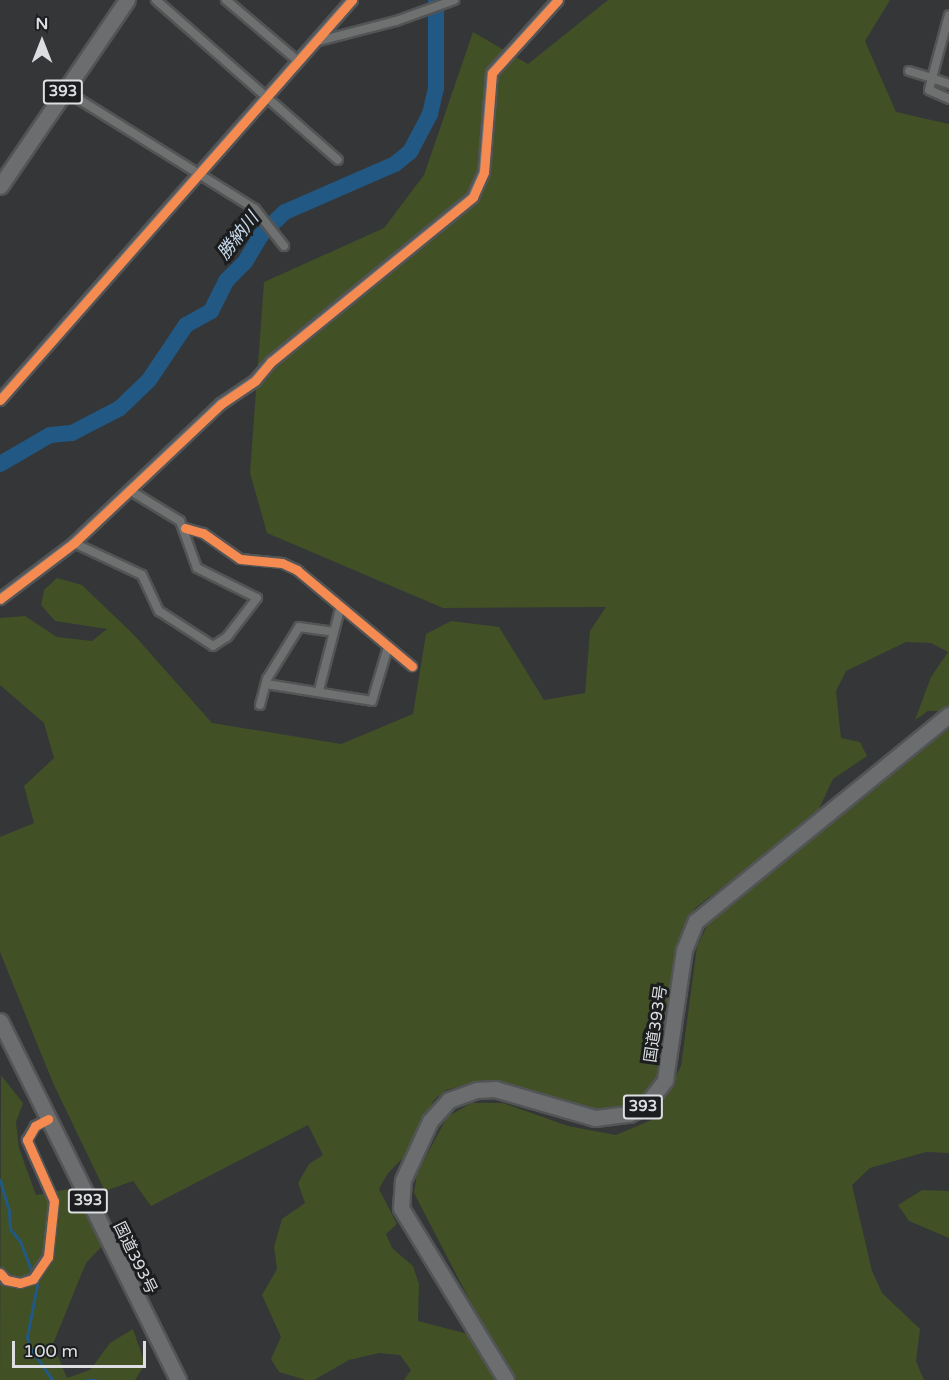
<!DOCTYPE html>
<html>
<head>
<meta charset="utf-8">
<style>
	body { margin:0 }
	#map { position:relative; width:949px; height:1380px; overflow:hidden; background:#343638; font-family:"Varela Round","Noto Sans JP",sans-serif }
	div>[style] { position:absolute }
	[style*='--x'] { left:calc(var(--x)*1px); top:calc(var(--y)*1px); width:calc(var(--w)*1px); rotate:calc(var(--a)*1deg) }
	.green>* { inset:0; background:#415025 }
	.stream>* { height:3px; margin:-1.5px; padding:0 1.5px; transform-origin:1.5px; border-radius:1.5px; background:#225984 }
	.river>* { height:16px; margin:-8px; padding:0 8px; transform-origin:8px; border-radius:8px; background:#225984 }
	.roads { filter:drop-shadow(2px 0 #535456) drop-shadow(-2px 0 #535456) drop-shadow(0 2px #535456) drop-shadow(0 -2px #535456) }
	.street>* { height:8px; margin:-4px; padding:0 4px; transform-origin:4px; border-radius:4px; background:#6f7170 }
	.secondary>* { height:10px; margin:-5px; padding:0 5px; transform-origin:5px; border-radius:5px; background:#717274 }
	.highway>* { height:15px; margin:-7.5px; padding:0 7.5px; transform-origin:7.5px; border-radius:7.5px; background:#6b6d6e }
	.cycleway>* { height:9px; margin:-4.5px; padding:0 4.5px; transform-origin:4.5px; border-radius:4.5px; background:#f68b52 }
	span { translate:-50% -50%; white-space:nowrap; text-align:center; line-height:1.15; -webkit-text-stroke:6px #1c1d1f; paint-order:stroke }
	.shield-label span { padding:2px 4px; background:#1c1d1f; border:2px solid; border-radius:4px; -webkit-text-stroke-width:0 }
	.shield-label { font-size:15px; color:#dcdee1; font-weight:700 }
	.street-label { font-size:16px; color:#dcdee1 }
	.water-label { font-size:18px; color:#cadced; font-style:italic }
	.north { position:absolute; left:12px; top:12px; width:60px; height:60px; -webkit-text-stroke:4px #1c1d1f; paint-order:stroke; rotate:0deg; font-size:16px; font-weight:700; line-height:24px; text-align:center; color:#dcdee1 }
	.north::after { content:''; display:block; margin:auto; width:21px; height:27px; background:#dcdee1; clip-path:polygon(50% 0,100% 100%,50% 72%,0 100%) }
	.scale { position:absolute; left:12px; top:1341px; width:134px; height:27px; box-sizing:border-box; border:3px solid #dcdee1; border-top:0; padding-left:8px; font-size:18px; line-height:21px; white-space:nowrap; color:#dcdee1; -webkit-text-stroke:4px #1c1d1f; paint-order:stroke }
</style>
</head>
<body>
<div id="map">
	<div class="green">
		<i style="clip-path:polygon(608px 0,890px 0,865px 41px,896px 112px,949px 124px,949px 706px,943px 711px,928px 711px,915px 720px,931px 677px,948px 652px,931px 643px,906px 642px,846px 671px,836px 691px,841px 738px,860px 742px,867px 756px,833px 779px,816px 815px,694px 909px,681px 937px,657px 1077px,643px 1096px,626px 1107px,587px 1112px,508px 1084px,482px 1080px,446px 1090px,434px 1100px,404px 1157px,388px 1173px,379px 1189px,397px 1224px,386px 1234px,392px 1248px,413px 1266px,419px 1284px,418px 1321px,468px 1334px,498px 1380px,404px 1380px,411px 1370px,400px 1355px,379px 1353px,349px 1360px,314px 1380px,306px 1380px,279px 1372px,271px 1359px,281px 1337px,262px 1295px,277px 1269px,274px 1247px,282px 1219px,305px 1203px,298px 1183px,309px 1164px,323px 1155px,308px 1125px,151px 1206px,133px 1181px,105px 1191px,53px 1083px,0 952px,0 837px,34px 823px,24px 786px,54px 758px,44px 723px,0 685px,0 618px,25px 616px,57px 637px,92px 641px,107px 629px,55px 621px,41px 605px,44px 590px,57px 578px,82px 585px,135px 636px,212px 723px,341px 744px,413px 714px,426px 634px,451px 621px,499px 627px,544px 700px,585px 693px,590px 631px,606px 607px,443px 608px,267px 533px,250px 473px,264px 282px,384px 228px,424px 175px,473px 32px,528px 64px)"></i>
		<i style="clip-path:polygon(949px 729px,949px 1153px,926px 1152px,870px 1168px,852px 1185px,872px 1271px,882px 1293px,920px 1329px,916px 1361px,924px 1380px,517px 1380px,483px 1326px,414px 1193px,417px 1173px,447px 1117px,471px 1103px,503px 1103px,568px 1126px,616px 1135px,654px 1119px,681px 1066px,697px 946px,709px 922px)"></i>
		<i style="clip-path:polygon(1px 1075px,23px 1103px,16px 1122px,19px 1148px,36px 1195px,75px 1188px,102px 1246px,86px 1263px,53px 1344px,67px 1378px,90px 1370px,110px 1343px,133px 1329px,145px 1364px,135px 1380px,0 1380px)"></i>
		<i style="clip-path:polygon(922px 1190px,949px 1191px,949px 1238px,909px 1221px,898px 1205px)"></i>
	</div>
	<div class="stream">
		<i style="--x:0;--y:1180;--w:32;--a:74"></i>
		<i style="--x:9;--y:1211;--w:18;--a:87"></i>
		<i style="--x:10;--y:1229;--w:16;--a:50"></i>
		<i style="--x:20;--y:1241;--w:47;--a:68.9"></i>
		<i style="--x:37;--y:1285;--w:53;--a:100.9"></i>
		<i style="--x:27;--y:1337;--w:11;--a:75"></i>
		<i style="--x:30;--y:1348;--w:39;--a:55"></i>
		<i style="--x:86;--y:1380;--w:9;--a:0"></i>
	</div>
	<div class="river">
		<i style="--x:0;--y:464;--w:58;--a:-30.1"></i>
		<i style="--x:50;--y:435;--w:22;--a:-5"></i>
		<i style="--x:72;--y:433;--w:54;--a:-27.5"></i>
		<i style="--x:120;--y:408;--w:40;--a:-44"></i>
		<i style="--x:149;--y:380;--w:66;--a:-56.1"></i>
		<i style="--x:186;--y:325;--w:29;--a:-29"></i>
		<i style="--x:211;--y:311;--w:34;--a:-63"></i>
		<i style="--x:226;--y:281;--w:27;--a:-45"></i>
		<i style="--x:245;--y:262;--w:31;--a:-59"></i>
		<i style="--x:261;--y:235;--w:33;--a:-44"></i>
		<i style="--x:285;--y:212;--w:120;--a:-23.6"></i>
		<i style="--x:395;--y:164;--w:19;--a:-39"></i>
		<i style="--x:410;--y:152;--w:43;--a:-62.2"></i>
		<i style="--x:430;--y:114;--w:26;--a:-77"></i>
		<i style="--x:436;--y:89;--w:89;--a:-90"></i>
	</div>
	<div class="roads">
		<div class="street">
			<i style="--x:156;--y:0;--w:242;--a:41.3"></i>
			<i style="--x:226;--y:0;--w:94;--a:40.3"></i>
			<i style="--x:315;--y:42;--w:84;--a:-14.5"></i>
			<i style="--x:396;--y:21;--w:62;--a:-19.9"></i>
			<i style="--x:909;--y:71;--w:24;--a:17"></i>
			<i style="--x:932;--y:78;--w:65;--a:-74.9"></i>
			<i style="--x:949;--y:84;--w:18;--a:-161"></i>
			<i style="--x:932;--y:78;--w:12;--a:104"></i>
			<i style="--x:929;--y:90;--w:22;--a:24"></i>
			<i style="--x:64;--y:90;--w:225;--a:31.9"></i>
			<i style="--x:255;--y:209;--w:47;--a:51.9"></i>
			<i style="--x:185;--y:528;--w:19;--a:16"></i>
			<i style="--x:203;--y:533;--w:45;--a:35.1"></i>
			<i style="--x:240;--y:559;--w:42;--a:5.4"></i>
			<i style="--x:282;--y:563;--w:17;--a:25"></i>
			<i style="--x:297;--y:570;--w:150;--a:39.9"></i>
			<i style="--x:74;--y:543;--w:75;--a:25.2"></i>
			<i style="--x:142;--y:575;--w:40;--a:65"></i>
			<i style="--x:159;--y:611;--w:64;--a:32.9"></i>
			<i style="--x:213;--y:646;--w:17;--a:-33"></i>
			<i style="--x:227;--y:637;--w:49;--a:-52.4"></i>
			<i style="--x:257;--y:598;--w:67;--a:-153.4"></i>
			<i style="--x:197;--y:568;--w:50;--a:-109.9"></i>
			<i style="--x:180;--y:521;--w:57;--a:-148.5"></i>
			<i style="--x:266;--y:684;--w:107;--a:9.1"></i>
			<i style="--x:372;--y:701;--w:56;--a:-73.5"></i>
			<i style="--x:319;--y:690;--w:84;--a:-75.5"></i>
			<i style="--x:260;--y:705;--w:27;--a:-75"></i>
			<i style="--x:267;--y:679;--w:61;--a:-58.4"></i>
			<i style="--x:299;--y:627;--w:34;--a:8"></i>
			<i style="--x:0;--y:1273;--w:9;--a:49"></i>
			<i style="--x:6;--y:1280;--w:14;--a:12"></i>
			<i style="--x:20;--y:1283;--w:14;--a:-17"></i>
			<i style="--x:33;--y:1279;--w:27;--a:-56"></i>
			<i style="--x:48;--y:1257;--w:56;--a:-83.9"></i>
			<i style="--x:54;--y:1201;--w:67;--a:-113.9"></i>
			<i style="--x:27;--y:1140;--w:16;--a:-60"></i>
			<i style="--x:35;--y:1126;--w:15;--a:-28"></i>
		</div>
		<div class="secondary">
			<i style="--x:0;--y:400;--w:533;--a:-48.65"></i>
			<i style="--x:0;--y:599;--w:93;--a:-37.1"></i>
			<i style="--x:74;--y:543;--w:202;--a:-43.4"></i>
			<i style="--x:221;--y:404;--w:41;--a:-34.1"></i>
			<i style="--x:255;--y:381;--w:25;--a:-50"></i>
			<i style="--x:271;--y:362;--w:261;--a:-39.2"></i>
			<i style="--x:473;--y:197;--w:27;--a:-66"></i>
			<i style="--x:484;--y:172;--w:99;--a:-85.4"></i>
			<i style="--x:492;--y:73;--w:98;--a:-47.9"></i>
		</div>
		<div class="highway">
			<i style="--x:0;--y:186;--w:225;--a:-55.7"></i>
			<i style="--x:0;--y:1021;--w:401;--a:63.6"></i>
			<i style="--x:506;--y:1380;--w:202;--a:-121.4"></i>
			<i style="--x:401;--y:1208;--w:28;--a:-86"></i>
			<i style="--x:403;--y:1180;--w:65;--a:-65.4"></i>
			<i style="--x:430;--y:1121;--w:28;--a:-48"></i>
			<i style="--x:449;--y:1100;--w:30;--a:-20"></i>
			<i style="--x:477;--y:1090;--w:18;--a:-3"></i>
			<i style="--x:495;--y:1089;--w:104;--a:16.2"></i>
			<i style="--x:595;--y:1118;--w:34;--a:-7"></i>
			<i style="--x:629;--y:1114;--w:18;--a:-27"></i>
			<i style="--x:645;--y:1106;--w:33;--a:-52"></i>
			<i style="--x:665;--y:1080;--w:131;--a:-81.7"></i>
			<i style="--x:684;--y:950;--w:31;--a:-68"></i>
			<i style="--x:696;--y:921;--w:326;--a:-39.2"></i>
		</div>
	</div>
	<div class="cycleway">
		<i style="--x:0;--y:400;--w:533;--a:-48.65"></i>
		<i style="--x:185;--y:528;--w:19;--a:16"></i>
		<i style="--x:203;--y:533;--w:45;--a:35.1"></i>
		<i style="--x:240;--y:559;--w:42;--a:5.4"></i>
		<i style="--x:282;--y:563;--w:17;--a:25"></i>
		<i style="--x:297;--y:570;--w:150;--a:39.9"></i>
		<i style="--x:0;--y:599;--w:93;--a:-37.1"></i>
		<i style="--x:74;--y:543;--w:202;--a:-43.4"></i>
		<i style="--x:221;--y:404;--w:41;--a:-34.1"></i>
		<i style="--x:255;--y:381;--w:25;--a:-50"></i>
		<i style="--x:271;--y:362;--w:261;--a:-39.2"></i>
		<i style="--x:473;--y:197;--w:27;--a:-66"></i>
		<i style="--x:484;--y:172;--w:99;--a:-85.4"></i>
		<i style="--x:492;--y:73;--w:98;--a:-47.9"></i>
		<i style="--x:0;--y:1273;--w:9;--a:49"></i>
		<i style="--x:6;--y:1280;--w:14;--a:12"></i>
		<i style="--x:20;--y:1283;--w:14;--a:-17"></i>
		<i style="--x:33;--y:1279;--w:27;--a:-56"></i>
		<i style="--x:48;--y:1257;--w:56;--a:-83.9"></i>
		<i style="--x:54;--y:1201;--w:67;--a:-113.9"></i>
		<i style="--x:27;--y:1140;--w:16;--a:-60"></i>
		<i style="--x:35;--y:1126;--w:15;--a:-28"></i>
	</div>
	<div class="shield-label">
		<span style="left:63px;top:92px">393</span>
		<span style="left:643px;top:1107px">393</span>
		<span style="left:88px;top:1201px">393</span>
	</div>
	<div class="street-label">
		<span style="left:656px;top:1024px;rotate:-82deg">国道393号</span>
		<span style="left:135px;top:1258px;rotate:64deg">国道393号</span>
	</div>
	<div class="water-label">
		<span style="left:238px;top:236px;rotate:-52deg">勝納川</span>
	</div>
	<div class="north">N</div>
	<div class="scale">100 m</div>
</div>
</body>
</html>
